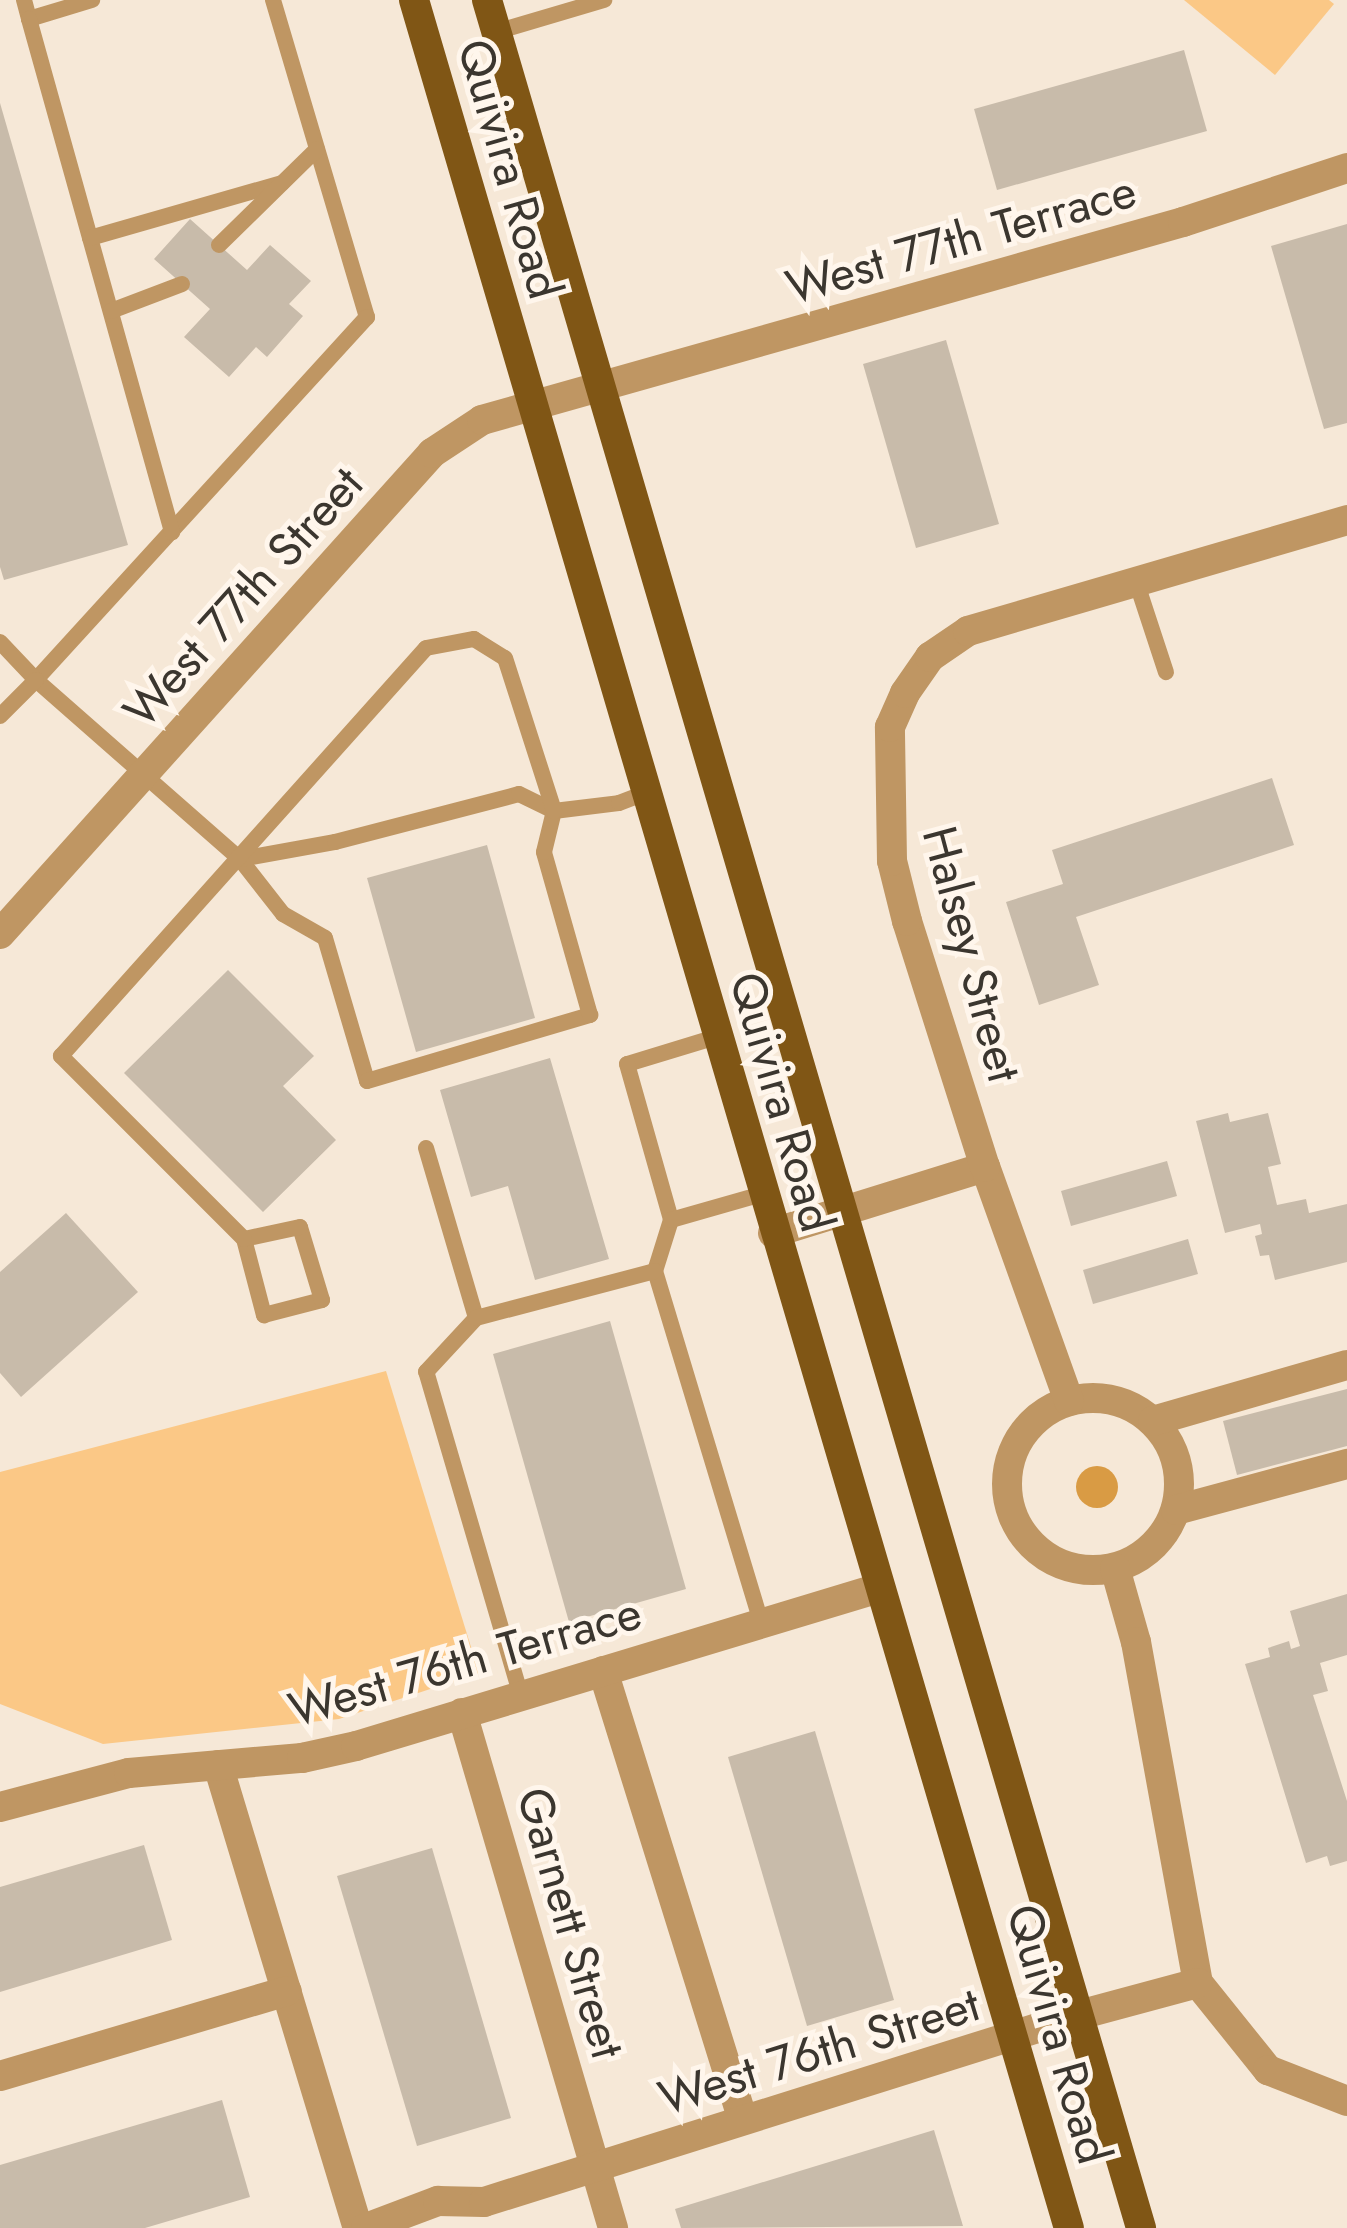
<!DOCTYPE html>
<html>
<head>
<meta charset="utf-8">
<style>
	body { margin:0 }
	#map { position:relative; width:1347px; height:2228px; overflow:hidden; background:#f6e8d7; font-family:Jost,sans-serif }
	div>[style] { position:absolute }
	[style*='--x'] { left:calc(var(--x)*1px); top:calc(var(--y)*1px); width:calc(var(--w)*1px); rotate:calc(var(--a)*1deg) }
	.green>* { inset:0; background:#fbc886 }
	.water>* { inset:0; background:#d99b44 }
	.round { border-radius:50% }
	.building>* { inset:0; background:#c8bbaa }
	.lane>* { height:16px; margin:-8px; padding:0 8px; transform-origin:8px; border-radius:8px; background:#bf9663 }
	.street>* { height:30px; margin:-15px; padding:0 15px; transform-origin:15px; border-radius:15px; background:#bf9663 }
	.street>.ring { margin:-15px; padding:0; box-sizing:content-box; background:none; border:30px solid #bf9663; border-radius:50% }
	.primary>* { height:30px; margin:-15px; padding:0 15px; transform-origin:15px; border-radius:15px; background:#805615 }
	span { translate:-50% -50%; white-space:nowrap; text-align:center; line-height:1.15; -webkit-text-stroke:10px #fff6ec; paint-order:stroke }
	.street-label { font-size:48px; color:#3b362f }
</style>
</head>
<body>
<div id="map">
	<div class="green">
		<i style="clip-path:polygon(1184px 0,1329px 0,1334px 4px,1275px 75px)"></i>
		<i style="clip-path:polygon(386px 1371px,479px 1673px,339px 1719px,103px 1744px,0 1704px,0 1472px)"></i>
	</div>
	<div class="water">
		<i class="round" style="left:1076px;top:1466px;width:42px;height:42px"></i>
	</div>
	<div class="building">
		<i style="clip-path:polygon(1184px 50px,1207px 131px,997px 190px,974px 109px)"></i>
		<i style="clip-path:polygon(0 103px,128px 545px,4px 580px,0 567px)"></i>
		<i style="clip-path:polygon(190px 219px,247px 270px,270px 245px,311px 281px,289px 304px,303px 316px,267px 357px,256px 347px,229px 377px,184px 337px,210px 309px,154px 259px)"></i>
		<i style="clip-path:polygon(1347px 224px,1347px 423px,1324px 429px,1271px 246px)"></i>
		<i style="clip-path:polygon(946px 340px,999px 524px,916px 548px,863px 364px)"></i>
		<i style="clip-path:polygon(1272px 778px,1294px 845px,1076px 917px,1099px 985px,1039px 1005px,1006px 902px,1063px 884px,1052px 850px)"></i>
		<i style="clip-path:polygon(487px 845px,535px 1018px,416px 1052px,367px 878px)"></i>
		<i style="clip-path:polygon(228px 970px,314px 1056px,283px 1086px,336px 1140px,263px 1212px,124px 1073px)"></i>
		<i style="clip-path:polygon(550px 1058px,609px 1259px,535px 1280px,508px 1186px,471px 1197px,440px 1090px)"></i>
		<i style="clip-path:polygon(1228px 1113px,1230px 1122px,1268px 1113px,1281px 1164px,1268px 1167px,1277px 1205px,1306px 1199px,1309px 1213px,1347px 1204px,1347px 1262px,1275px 1280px,1269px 1255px,1260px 1256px,1255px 1236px,1262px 1234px,1260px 1224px,1225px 1233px,1196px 1121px)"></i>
		<i style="clip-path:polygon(1167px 1161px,1177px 1196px,1071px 1226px,1061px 1191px)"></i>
		<i style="clip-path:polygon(66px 1213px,138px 1292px,21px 1397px,0 1373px,0 1272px)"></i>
		<i style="clip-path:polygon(1188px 1239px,1198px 1274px,1093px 1304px,1083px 1270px)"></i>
		<i style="clip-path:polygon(610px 1321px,686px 1589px,569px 1622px,493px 1354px)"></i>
		<i style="clip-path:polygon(1347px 1389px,1347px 1446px,1237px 1475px,1223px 1421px)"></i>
		<i style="clip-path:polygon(1347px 1594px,1347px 1655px,1320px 1663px,1328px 1691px,1313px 1695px,1347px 1801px,1347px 1861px,1330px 1866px,1327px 1856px,1306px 1863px,1245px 1664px,1270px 1657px,1268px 1648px,1289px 1641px,1291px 1649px,1300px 1646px,1290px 1611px)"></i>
		<i style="clip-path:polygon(815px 1731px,894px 2000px,807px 2026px,728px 1757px)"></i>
		<i style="clip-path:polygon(144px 1845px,172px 1940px,0 1992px,0 1887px)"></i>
		<i style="clip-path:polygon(432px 1848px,511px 2118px,417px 2146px,337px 1876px)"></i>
		<i style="clip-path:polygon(222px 2100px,250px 2197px,145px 2228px,0 2228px,0 2165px)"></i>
		<i style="clip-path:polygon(934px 2130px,963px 2226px,681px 2228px,675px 2209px)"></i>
	</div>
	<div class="lane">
		<i style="--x:24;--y:0;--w:20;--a:75"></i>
		<i style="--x:29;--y:19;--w:66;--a:-16.8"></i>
		<i style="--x:273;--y:0;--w:331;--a:73.5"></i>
		<i style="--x:367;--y:317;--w:491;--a:132.4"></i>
		<i style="--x:36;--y:680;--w:271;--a:41.3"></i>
		<i style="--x:240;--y:859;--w:70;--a:52"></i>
		<i style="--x:283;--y:914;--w:48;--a:29.7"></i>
		<i style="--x:325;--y:938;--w:149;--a:73.6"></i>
		<i style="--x:367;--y:1081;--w:233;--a:-16.5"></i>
		<i style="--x:590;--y:1015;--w:169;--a:-105.8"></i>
		<i style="--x:544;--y:852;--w:42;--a:-76.3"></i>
		<i style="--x:554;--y:811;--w:65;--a:-7"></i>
		<i style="--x:619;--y:803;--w:28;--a:-21"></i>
		<i style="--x:29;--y:19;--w:533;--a:74.42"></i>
		<i style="--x:496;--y:32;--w:113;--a:-16.5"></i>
		<i style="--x:90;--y:238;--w:200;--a:-16"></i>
		<i style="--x:219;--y:245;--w:137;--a:-44.4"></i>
		<i style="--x:111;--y:311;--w:76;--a:-20.8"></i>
		<i style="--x:1136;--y:581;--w:96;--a:71.8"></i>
		<i style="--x:0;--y:642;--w:52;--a:46.5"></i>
		<i style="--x:36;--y:680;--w:51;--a:135"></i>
		<i style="--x:240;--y:859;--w:97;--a:-10.1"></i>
		<i style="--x:335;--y:842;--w:190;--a:-14.6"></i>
		<i style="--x:519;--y:794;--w:39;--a:26"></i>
		<i style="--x:716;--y:1037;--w:93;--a:163.1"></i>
		<i style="--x:627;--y:1064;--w:162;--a:74.2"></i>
		<i style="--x:671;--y:1220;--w:53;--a:107.4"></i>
		<i style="--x:655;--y:1271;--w:368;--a:73.2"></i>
		<i style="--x:426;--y:1148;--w:177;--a:73.6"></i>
		<i style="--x:671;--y:1220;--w:95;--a:-15.9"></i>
		<i style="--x:244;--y:1239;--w:79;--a:75.3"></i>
		<i style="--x:264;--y:1315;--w:60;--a:-14.5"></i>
		<i style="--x:322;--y:1300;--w:76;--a:-106.8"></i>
		<i style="--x:300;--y:1227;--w:57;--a:167.9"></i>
		<i style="--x:244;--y:1239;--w:259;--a:-135"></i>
		<i style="--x:61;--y:1056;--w:547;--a:-48.18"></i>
		<i style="--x:426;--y:648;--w:49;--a:-10.6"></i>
		<i style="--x:474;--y:639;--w:36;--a:32"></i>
		<i style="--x:505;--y:658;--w:161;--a:72.2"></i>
		<i style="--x:521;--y:1696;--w:338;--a:-106.3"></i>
		<i style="--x:426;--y:1372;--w:74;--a:-47.2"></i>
		<i style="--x:476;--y:1318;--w:185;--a:-14.7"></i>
	</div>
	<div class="street">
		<i style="--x:0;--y:934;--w:647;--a:-48.07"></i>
		<i style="--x:432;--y:453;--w:60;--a:-33.4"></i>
		<i style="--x:482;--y:420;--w:728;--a:-15.77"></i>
		<i style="--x:1183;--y:222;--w:173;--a:-18.2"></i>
		<i style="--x:773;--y:1233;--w:222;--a:-17.3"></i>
		<i class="ring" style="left:1007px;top:1398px;width:142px;height:142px"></i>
		<i style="--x:1069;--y:1401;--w:249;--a:-109.7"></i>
		<i style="--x:985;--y:1167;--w:258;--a:-107.6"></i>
		<i style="--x:907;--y:921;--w:62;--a:-104"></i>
		<i style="--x:892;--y:861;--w:134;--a:-90.9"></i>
		<i style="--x:890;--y:727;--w:37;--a:-66"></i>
		<i style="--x:905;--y:693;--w:44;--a:-55.2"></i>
		<i style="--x:930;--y:657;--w:46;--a:-34.4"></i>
		<i style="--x:968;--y:631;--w:395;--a:-16.3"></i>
		<i style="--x:1153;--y:1421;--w:202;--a:-16.1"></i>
		<i style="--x:1176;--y:1510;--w:177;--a:-15.1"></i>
		<i style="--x:1115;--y:1568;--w:77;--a:74.2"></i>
		<i style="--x:1136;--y:1642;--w:347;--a:79.7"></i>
		<i style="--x:1198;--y:1983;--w:112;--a:51.2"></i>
		<i style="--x:1268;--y:2070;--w:85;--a:21.4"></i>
		<i style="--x:603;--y:1671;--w:470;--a:72.7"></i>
		<i style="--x:462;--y:1713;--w:537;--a:73.66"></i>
		<i style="--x:218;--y:1765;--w:484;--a:73.2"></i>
		<i style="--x:0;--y:1807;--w:133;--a:-14.8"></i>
		<i style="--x:129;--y:1773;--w:174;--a:-5"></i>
		<i style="--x:302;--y:1758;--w:55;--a:-12.5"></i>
		<i style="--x:356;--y:1746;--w:546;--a:-16.81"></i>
		<i style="--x:0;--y:2076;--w:299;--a:-16.5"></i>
		<i style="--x:366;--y:2228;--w:77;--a:-20.6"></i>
		<i style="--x:438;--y:2201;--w:46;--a:1.2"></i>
		<i style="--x:484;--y:2202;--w:624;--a:-17.45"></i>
		<i style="--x:1079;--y:2015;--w:123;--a:-15.1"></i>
	</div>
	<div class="primary">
		<i style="--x:414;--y:0;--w:2322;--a:73.62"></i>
		<i style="--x:487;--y:0;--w:2322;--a:73.64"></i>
	</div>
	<div class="street-label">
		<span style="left:510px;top:169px;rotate:74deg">Quivira Road</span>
		<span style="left:961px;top:239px;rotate:-16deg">West 77th Terrace</span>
		<span style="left:243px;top:597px;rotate:-48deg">West 77th Street</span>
		<span style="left:972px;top:954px;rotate:75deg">Halsey Street</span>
		<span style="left:782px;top:1102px;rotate:74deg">Quivira Road</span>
		<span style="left:465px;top:1661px;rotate:-16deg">West 76th Terrace</span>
		<span style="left:571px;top:1923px;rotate:74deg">Garnett Street</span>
		<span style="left:1059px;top:2034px;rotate:74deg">Quivira Road</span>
		<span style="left:819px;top:2051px;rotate:-17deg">West 76th Street</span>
	</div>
</div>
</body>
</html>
